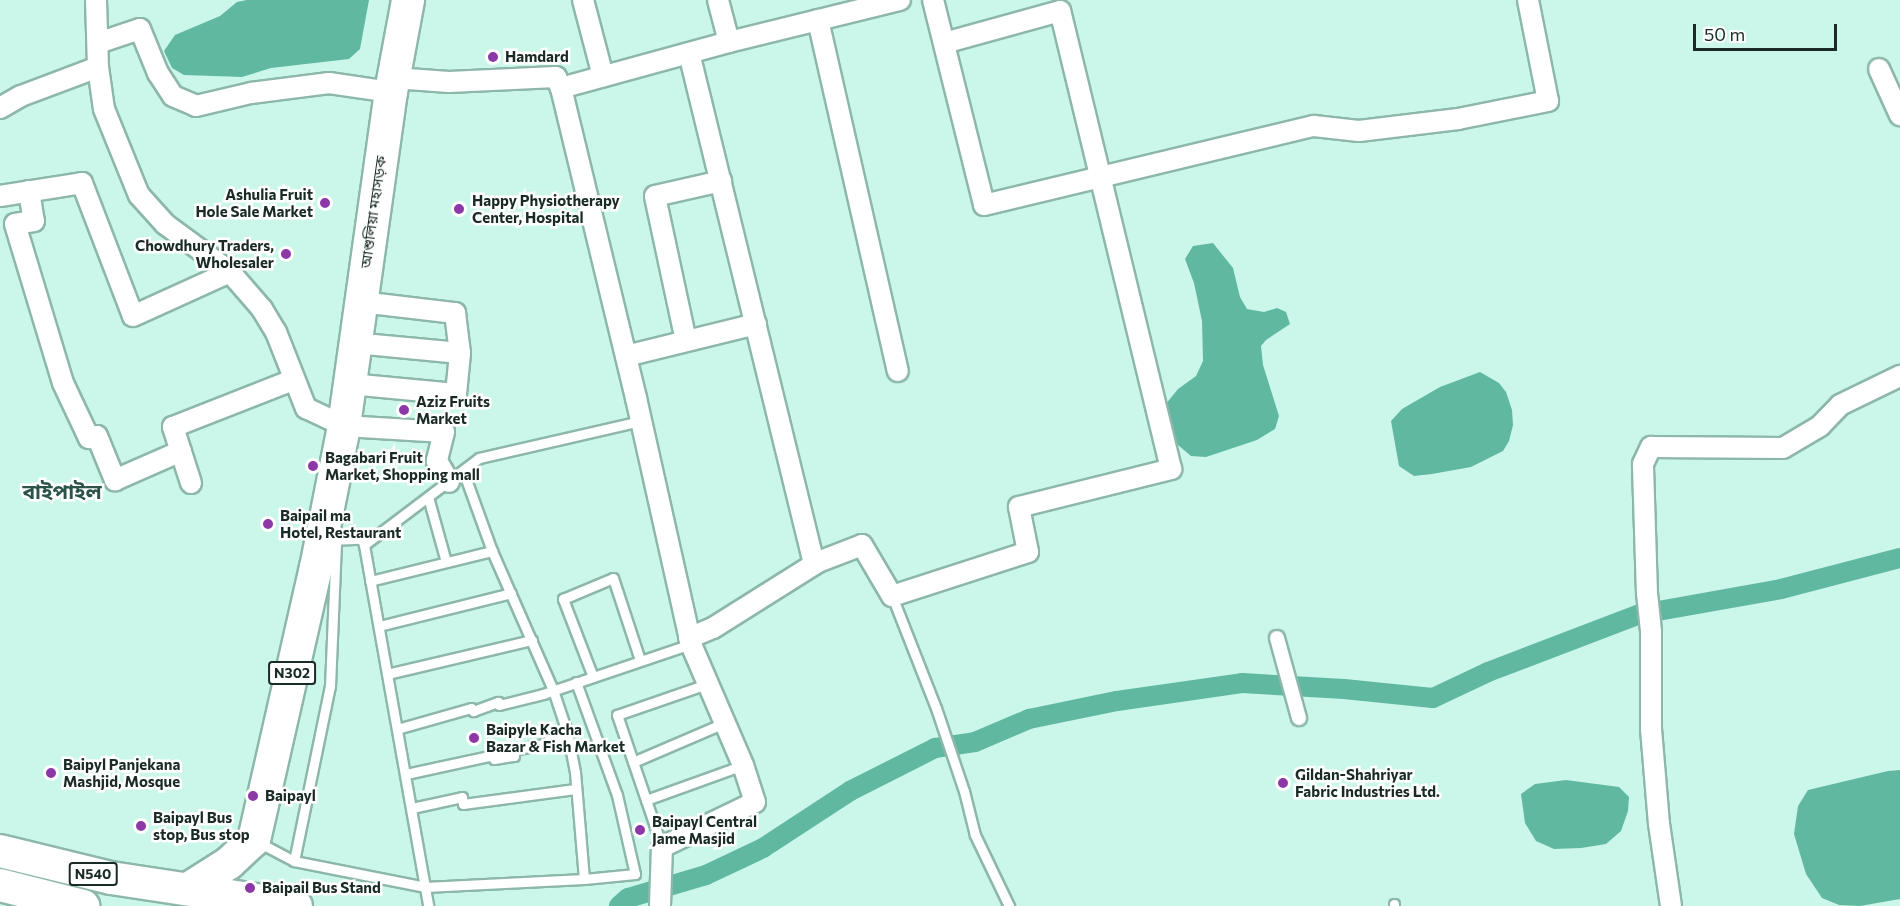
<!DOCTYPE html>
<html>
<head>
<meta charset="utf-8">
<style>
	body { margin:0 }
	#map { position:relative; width:1900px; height:906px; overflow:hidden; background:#cbf7ea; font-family:Commissioner,"Noto Sans Bengali",sans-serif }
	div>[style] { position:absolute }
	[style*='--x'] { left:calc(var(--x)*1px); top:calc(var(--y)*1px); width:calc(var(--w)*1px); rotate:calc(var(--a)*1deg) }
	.water>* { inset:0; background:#61b8a1 }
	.canal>* { height:20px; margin:-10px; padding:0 10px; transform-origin:10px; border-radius:10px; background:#61b8a1 }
	.roads { filter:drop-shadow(2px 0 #8db7aa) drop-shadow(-2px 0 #8db7aa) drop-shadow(0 2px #8db7aa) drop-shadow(0 -2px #8db7aa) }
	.service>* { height:9px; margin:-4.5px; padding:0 4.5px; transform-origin:4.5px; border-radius:4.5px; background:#fff }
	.pedestrian>* { height:14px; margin:-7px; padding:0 7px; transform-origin:7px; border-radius:7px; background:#fff }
	.minor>* { height:20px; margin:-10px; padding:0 10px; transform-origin:10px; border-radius:10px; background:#fff }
	.trunk>* { height:32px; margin:-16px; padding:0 16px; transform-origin:16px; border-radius:16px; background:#fff }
	.dots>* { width:16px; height:16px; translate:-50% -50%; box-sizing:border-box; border:3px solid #fff; border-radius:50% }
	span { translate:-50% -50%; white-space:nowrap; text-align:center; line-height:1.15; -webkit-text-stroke:5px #fff; paint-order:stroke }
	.shield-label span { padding:2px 4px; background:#fff; border:2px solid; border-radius:4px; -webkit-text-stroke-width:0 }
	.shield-label { font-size:14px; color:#1a2b26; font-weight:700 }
	.poi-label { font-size:15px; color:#1a2b26; font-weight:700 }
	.left { translate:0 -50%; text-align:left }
	.right { translate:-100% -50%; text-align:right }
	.street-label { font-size:15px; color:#1a2b26 }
	.district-label { font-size:21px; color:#2b5348; font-weight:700 }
	.scale { position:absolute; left:1693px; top:24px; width:144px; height:27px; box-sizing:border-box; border:3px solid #1a2b26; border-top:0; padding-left:8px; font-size:18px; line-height:21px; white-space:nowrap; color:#1a2b26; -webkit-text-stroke:4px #fff; paint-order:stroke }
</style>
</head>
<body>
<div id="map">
	<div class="water">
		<i style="clip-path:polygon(247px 0,369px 0,360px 49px,349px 59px,271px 68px,242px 77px,184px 75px,172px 68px,164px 51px,175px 35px,220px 16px,237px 2px)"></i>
		<i style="clip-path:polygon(1213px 243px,1233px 268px,1240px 297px,1247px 309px,1264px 312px,1277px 308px,1286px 312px,1290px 324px,1266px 340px,1261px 346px,1263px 365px,1279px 416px,1275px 429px,1257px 440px,1206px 457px,1191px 456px,1178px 445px,1167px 420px,1165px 405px,1178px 389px,1196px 376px,1203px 361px,1202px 321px,1194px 283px,1185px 259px,1193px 246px)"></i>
		<i style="clip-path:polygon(1480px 372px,1499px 383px,1506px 392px,1512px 410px,1513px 425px,1509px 441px,1503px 451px,1471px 467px,1432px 474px,1414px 476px,1399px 466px,1391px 421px,1402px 409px,1440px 387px)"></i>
		<i style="clip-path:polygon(1900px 770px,1900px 899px,1860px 906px,1839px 905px,1822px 898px,1806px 874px,1794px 834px,1798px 806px,1808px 790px,1888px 771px)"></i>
		<i style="clip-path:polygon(1566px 780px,1619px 787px,1629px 797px,1628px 811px,1621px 831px,1606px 844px,1581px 848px,1554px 849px,1536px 841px,1525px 823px,1521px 794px,1535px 784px)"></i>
	</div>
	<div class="canal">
		<i style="--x:1658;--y:611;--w:125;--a:-10.1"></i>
		<i style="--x:1781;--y:589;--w:123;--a:-14.6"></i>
		<i style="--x:619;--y:906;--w:12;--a:-42"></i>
		<i style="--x:628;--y:898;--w:81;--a:-16.4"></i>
		<i style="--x:706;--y:875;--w:63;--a:-25.3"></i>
		<i style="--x:763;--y:848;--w:104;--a:-33.2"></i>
		<i style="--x:850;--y:791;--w:95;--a:-26.8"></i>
		<i style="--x:935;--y:748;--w:40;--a:-8.5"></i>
		<i style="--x:975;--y:742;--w:59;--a:-23.1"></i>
		<i style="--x:1029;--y:719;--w:90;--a:-11.6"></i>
		<i style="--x:1117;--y:701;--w:126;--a:-8.2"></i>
		<i style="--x:1242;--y:683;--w:102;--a:3.4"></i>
		<i style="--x:1344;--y:689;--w:89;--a:5.8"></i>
		<i style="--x:1433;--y:698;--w:61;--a:-25.3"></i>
		<i style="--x:1488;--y:672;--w:163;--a:-20.9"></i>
	</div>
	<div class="roads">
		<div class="service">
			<i style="--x:428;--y:497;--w:67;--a:74.5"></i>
			<i style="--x:326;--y:540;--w:36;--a:-2"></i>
			<i style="--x:362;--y:539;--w:6;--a:72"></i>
			<i style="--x:364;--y:545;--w:367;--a:79.9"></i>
			<i style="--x:364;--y:545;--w:144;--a:-37.1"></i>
			<i style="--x:479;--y:458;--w:166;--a:-12.9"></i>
			<i style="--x:370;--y:581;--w:126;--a:-13.8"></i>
			<i style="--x:892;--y:596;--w:120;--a:68.6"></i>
			<i style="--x:936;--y:708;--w:88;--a:71.4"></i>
			<i style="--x:964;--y:791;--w:45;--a:76"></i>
			<i style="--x:975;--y:835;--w:79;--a:64.4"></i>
			<i style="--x:379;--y:626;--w:136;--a:-14"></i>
			<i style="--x:387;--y:674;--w:149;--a:-13.2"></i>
			<i style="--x:593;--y:677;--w:84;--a:-111"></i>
			<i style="--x:563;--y:599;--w:54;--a:-22.8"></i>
			<i style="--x:613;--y:578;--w:86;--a:71.8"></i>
			<i style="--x:576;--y:682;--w:120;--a:70.1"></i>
			<i style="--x:617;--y:795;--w:81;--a:77.2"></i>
			<i style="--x:635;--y:874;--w:51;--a:174.4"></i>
			<i style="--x:397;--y:729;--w:77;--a:-15.8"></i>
			<i style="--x:471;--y:708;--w:4;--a:56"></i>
			<i style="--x:473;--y:711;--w:27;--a:-20"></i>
			<i style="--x:498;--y:702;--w:3;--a:72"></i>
			<i style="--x:499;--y:705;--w:45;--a:-14"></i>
			<i style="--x:543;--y:694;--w:156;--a:-18.7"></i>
			<i style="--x:633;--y:762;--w:99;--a:-23.2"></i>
			<i style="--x:406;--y:774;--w:89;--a:-12.3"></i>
			<i style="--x:493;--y:755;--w:4;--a:76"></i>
			<i style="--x:494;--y:759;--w:20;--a:-9"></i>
			<i style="--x:514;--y:756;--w:6;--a:-99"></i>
			<i style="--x:513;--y:750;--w:38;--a:-11"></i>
			<i style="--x:550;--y:743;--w:4;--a:-90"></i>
			<i style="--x:550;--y:739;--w:18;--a:-13"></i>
			<i style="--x:646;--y:800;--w:90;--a:-108.8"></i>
			<i style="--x:617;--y:715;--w:95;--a:-19"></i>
			<i style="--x:412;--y:808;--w:51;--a:-12.4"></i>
			<i style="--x:462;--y:797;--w:7;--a:82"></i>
			<i style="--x:463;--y:804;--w:113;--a:-7.6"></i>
			<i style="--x:258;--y:842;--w:41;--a:27.8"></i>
			<i style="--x:294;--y:861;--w:179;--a:-78.4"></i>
			<i style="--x:330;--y:686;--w:145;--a:-87.6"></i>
			<i style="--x:662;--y:847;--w:50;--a:-108.8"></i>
			<i style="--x:646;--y:800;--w:103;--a:-19.8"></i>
			<i style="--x:294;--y:861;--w:134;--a:11.2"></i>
			<i style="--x:425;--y:887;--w:159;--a:-2.9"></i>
			<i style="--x:584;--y:879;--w:107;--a:-94.8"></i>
			<i style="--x:575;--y:772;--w:38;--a:-101"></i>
			<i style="--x:568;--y:735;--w:47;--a:-108.4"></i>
			<i style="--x:553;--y:690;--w:152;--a:-113.7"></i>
			<i style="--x:492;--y:551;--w:85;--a:-109.9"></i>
			<i style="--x:1394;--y:904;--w:2;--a:90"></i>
		</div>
		<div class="pedestrian">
			<i style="--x:1277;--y:638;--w:83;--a:74.6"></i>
		</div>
		<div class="minor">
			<i style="--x:96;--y:0;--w:67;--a:88.3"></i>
			<i style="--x:98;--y:67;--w:42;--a:81.9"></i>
			<i style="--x:104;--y:109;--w:93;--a:67.9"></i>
			<i style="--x:139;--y:195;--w:39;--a:48"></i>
			<i style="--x:165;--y:224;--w:81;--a:36.4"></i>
			<i style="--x:230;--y:272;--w:49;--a:49.1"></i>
			<i style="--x:262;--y:309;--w:27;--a:59"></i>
			<i style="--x:276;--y:332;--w:82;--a:68.5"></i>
			<i style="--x:306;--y:408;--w:42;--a:25.3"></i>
			<i style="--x:344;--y:426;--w:100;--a:3.4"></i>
			<i style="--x:444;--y:432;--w:30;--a:104"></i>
			<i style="--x:437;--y:461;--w:24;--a:60"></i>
			<i style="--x:583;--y:0;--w:79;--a:75.3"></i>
			<i style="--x:718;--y:0;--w:43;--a:75.3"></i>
			<i style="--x:933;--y:0;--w:211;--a:76"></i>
			<i style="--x:984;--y:205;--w:339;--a:-13.5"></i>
			<i style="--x:1314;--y:126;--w:45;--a:6.3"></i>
			<i style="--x:1359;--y:131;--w:100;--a:-6.9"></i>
			<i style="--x:1458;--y:119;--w:92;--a:-11.3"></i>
			<i style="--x:1548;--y:101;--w:103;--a:-101.2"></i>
			<i style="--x:818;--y:20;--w:360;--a:77.2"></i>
			<i style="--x:98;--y:43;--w:44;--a:-18.4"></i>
			<i style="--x:140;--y:29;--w:48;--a:67.8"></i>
			<i style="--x:158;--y:73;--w:27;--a:57"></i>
			<i style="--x:173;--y:96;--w:25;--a:23"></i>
			<i style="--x:196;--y:106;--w:57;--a:-13.3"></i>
			<i style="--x:251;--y:93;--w:79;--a:-7.3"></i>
			<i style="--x:329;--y:83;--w:63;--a:8.3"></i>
			<i style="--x:689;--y:53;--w:526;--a:76.25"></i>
			<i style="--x:1879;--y:69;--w:51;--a:65.5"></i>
			<i style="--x:394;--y:78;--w:55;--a:4.2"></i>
			<i style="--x:449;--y:82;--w:107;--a:-2.7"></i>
			<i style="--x:556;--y:77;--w:12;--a:66"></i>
			<i style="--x:0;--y:108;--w:24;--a:-30"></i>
			<i style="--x:21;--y:96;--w:82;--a:-20.6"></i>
			<i style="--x:29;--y:191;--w:30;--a:81"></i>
			<i style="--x:34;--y:221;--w:19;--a:171"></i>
			<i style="--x:15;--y:224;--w:166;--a:73.2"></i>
			<i style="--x:63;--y:383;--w:61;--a:64.7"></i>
			<i style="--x:89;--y:438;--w:8;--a:-14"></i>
			<i style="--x:97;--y:436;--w:48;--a:67.8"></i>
			<i style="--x:115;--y:480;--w:72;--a:-23.7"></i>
			<i style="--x:0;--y:196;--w:83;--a:-9"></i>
			<i style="--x:82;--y:183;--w:142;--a:69"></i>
			<i style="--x:133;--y:316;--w:107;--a:-24.4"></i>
			<i style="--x:361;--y:302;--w:95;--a:6.7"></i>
			<i style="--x:455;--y:313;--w:40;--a:82.9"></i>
			<i style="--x:686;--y:341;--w:148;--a:-102.1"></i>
			<i style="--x:655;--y:196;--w:68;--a:-12.8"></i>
			<i style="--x:626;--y:356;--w:134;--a:-13.8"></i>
			<i style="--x:350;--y:384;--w:106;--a:5.4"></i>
			<i style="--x:456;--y:394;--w:41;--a:-84.4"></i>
			<i style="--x:460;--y:353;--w:105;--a:-174.6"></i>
			<i style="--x:191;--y:483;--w:59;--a:-107.8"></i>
			<i style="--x:173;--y:427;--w:129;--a:-21.4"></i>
			<i style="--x:689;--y:638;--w:26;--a:-23"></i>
			<i style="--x:713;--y:628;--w:124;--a:-32.2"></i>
			<i style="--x:818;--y:562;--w:47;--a:-21.1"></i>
			<i style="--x:862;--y:545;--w:59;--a:59.5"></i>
			<i style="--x:892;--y:596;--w:143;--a:-17.9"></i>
			<i style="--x:1028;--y:552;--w:46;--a:-101.3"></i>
			<i style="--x:1019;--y:507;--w:157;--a:-14"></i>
			<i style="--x:1171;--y:469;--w:471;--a:-103.6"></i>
			<i style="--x:1060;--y:11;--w:120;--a:164.6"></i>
			<i style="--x:660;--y:906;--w:59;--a:-88.1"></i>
			<i style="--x:662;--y:847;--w:103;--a:-25.8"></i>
			<i style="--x:755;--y:802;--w:39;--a:-108"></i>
			<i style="--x:743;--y:765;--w:132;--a:-113.3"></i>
			<i style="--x:691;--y:644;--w:252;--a:-102.6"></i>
			<i style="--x:636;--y:398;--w:319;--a:-103.6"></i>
			<i style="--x:561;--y:88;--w:174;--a:-15.3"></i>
			<i style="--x:729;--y:42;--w:176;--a:-13.8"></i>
			<i style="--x:1671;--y:906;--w:83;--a:-98.3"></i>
			<i style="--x:1659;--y:824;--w:95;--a:-94.8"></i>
			<i style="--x:1651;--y:729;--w:98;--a:-90"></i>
			<i style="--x:1651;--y:631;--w:37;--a:-96"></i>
			<i style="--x:1647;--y:594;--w:130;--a:-91.8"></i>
			<i style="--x:1643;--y:464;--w:19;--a:-65"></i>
			<i style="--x:1651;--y:447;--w:132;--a:0.4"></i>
			<i style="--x:1783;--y:448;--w:43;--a:-30.7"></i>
			<i style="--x:1820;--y:426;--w:29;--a:-46"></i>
			<i style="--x:1840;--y:405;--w:67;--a:-25.8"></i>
		</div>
		<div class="trunk">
			<i style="--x:0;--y:851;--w:114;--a:13.7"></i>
			<i style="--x:111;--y:878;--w:187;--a:8.6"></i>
			<i style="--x:0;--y:885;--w:86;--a:14.2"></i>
			<i style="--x:188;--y:889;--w:49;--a:-32.4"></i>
			<i style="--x:229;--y:863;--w:34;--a:-43"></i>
			<i style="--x:254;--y:840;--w:279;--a:-77.2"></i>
			<i style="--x:316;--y:568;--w:145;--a:-78.8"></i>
			<i style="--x:344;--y:426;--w:337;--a:-82"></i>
			<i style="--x:391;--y:92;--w:94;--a:-79.5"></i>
		</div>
	</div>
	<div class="dots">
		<i style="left:493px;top:57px;background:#8c38a6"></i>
		<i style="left:325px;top:203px;background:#8c38a6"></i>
		<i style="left:459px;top:209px;background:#8c38a6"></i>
		<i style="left:286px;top:254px;background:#8c38a6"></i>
		<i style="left:404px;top:410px;background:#8c38a6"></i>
		<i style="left:313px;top:466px;background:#8c38a6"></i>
		<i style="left:268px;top:524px;background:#8c38a6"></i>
		<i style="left:474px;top:738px;background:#8c38a6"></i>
		<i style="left:51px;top:773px;background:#8c38a6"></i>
		<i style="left:1283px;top:783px;background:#8c38a6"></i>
		<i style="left:253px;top:796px;background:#8c38a6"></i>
		<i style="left:141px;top:826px;background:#8c38a6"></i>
		<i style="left:640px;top:830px;background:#8c38a6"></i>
		<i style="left:250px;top:888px;background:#8c38a6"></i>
	</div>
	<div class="shield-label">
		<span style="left:292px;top:673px">N302</span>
		<span style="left:93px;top:874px">N540</span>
	</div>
	<div class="poi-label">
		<span class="left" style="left:505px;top:57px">Hamdard</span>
		<span class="right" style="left:313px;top:203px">Ashulia Fruit<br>Hole Sale Market</span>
		<span class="left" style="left:472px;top:209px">Happy Physiotherapy<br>Center, Hospital</span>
		<span class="right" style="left:274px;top:254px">Chowdhury Traders,<br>Wholesaler</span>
		<span class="left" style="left:416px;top:410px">Aziz Fruits<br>Market</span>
		<span class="left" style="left:325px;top:466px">Bagabari Fruit<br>Market, Shopping mall</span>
		<span class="left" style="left:280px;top:524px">Baipail ma<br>Hotel, Restaurant</span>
		<span class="left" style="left:486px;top:738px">Baipyle Kacha<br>Bazar &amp; Fish Market</span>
		<span class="left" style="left:63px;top:773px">Baipyl Panjekana<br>Mashjid, Mosque</span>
		<span class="left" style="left:1295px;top:783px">Gildan-Shahriyar<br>Fabric Industries Ltd.</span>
		<span class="left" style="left:265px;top:796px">Baipayl</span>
		<span class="left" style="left:153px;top:826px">Baipayl Bus<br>stop, Bus stop</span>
		<span class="left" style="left:652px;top:830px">Baipayl Central<br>Jame Masjid</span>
		<span class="left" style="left:262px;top:888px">Baipail Bus Stand</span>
	</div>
	<div class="street-label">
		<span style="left:373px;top:212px;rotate:-82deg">আশুলিয়া মহাসড়ক</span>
	</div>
	<div class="district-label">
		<span style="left:62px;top:491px">বাইপাইল</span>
	</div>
	<div class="scale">50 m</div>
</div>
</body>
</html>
